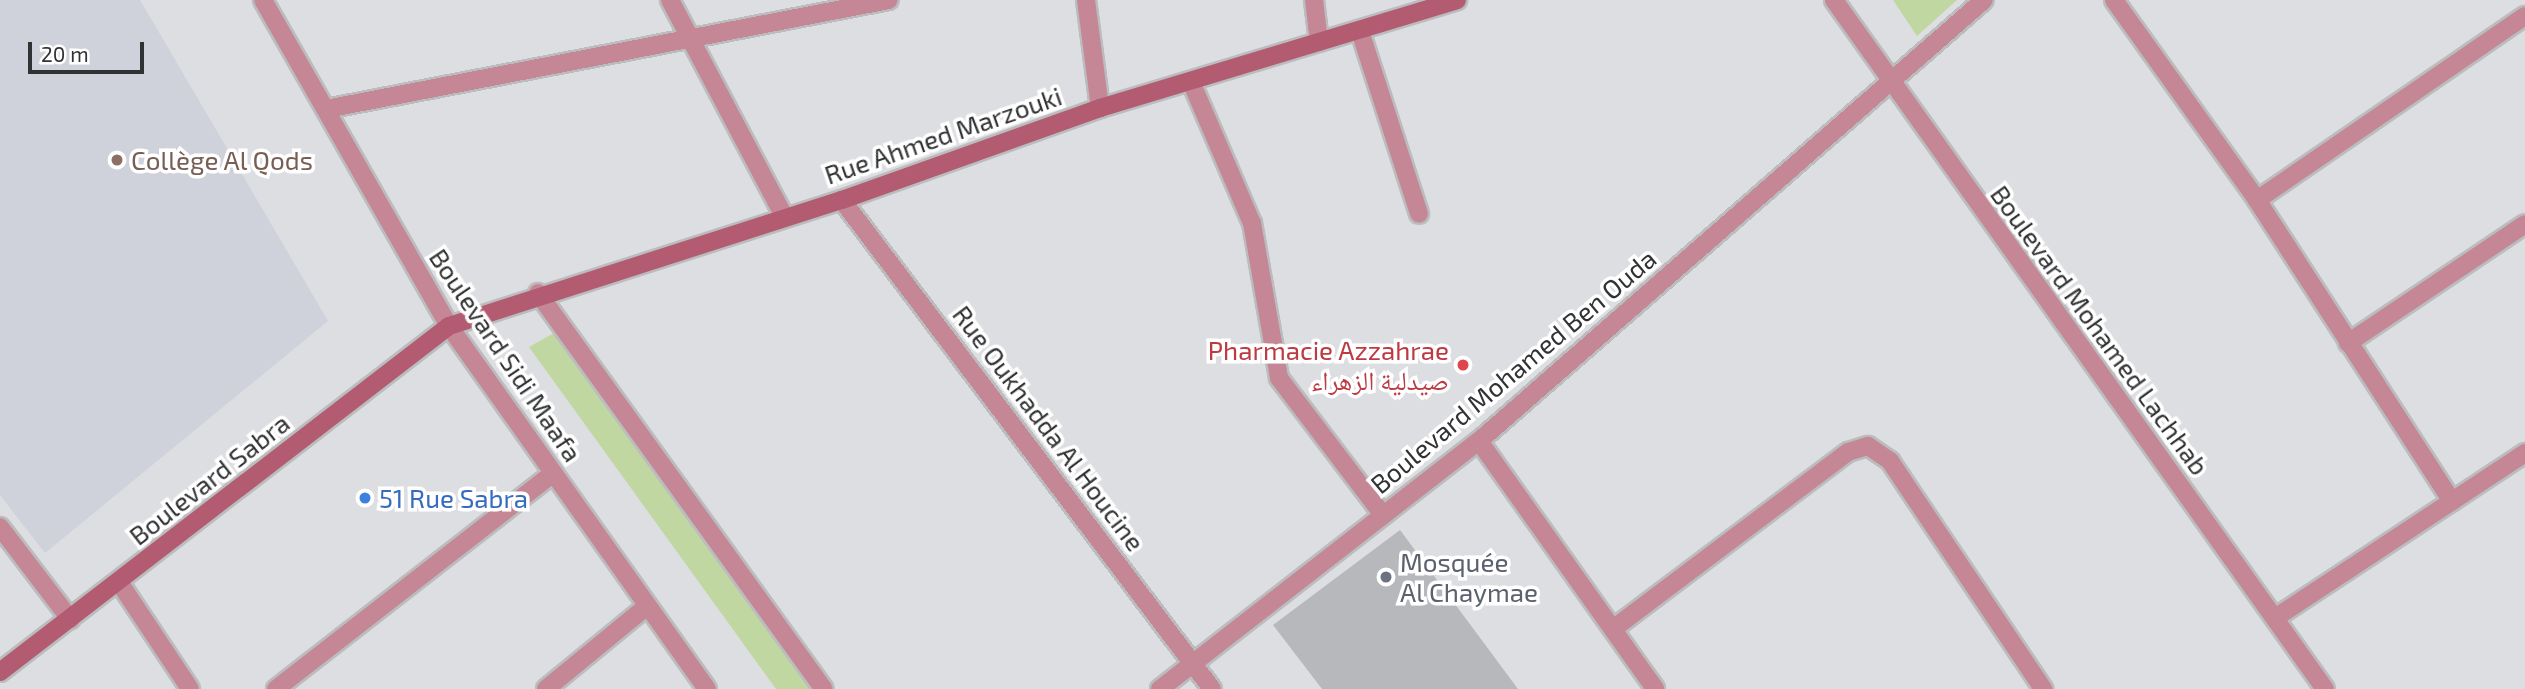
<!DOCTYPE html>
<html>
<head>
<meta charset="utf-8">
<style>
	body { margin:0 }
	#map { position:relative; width:2525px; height:689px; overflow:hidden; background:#dddee1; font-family:"Exo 2","Noto Naskh Arabic",sans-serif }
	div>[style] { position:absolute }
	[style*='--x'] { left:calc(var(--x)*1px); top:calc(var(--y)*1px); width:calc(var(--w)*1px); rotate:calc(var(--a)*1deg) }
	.built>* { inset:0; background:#cfd1db }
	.green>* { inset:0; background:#c1d7a1 }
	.building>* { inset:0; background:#b7b8bb }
	.roads { filter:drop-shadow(2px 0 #bbbcbe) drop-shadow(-2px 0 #bbbcbe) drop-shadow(0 2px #bbbcbe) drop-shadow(0 -2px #bbbcbe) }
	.minor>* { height:18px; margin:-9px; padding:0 9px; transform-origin:9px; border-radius:9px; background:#c58795 }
	.tertiary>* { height:18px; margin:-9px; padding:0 9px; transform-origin:9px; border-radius:9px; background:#c58795 }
	.secondary>* { height:18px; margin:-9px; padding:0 9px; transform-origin:9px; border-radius:9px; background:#b35b71 }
	.dots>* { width:19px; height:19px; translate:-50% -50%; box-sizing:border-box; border:4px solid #fff; border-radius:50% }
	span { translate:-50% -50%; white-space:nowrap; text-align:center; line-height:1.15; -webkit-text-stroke:7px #fff; paint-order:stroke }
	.street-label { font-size:26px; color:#313233 }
	.education-label { font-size:26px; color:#785e54 }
	.left { translate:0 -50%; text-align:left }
	.health-label { font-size:26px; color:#be3a42 }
	.right { translate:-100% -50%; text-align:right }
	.shop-label { font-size:26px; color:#366cbe }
	.worship-label { font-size:26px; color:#5b616d }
	.scale { position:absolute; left:28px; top:42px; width:116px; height:32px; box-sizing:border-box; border:4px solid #313233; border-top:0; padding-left:9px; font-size:21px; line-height:24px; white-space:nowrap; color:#313233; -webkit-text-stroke:5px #fff; paint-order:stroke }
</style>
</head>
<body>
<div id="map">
	<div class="built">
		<i style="clip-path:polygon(0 0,140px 0,328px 321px,45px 553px,0 495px)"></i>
	</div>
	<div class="green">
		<i style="clip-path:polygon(1893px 0,1957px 0,1917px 36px)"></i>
		<i style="clip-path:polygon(554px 333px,811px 689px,776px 689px,529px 347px)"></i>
	</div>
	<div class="building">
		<i style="clip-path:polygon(1400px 530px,1518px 689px,1322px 689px,1273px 625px)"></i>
	</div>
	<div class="roads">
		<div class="minor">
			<i style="--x:670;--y:0;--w:242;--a:62.2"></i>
			<i style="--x:1086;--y:0;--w:109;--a:82.6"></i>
			<i style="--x:1314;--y:0;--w:42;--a:83.2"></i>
			<i style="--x:1834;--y:0;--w:846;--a:54.53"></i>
			<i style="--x:2114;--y:0;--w:246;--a:54.4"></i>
			<i style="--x:2257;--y:200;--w:359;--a:57.1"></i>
			<i style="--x:1360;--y:31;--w:192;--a:72.1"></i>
			<i style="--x:1192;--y:84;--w:151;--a:66.7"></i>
			<i style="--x:1252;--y:223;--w:157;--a:80.1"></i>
			<i style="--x:1279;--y:378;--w:172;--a:52.8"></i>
			<i style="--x:326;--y:109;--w:573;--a:-10.96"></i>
			<i style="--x:842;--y:200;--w:613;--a:52.89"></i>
			<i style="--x:2257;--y:200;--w:325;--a:-34.5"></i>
			<i style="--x:538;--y:293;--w:488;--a:54.2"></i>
			<i style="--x:2348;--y:343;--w:213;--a:-33.9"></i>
			<i style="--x:1479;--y:441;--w:304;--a:54.6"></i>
			<i style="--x:0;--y:527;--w:116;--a:52.7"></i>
			<i style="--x:119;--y:582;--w:128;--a:56.4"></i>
			<i style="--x:2275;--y:618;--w:300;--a:-33.4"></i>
			<i style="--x:1613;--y:629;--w:294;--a:-37"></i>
			<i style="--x:1848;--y:452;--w:21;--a:-17"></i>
			<i style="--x:1868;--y:446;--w:27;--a:34"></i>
			<i style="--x:1890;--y:461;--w:275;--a:56.1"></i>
			<i style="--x:276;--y:689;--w:351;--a:-37.9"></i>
			<i style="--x:546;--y:689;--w:131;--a:-39.4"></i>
			<i style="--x:1160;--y:689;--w:404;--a:-37.9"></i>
			<i style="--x:1479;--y:441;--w:670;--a:-41.13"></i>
		</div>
		<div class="tertiary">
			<i style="--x:263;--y:0;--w:375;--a:60.3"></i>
			<i style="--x:449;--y:326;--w:445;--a:54.6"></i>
		</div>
		<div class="secondary">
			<i style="--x:0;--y:672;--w:567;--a:-37.62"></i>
			<i style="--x:449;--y:326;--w:413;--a:-17.8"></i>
			<i style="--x:842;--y:200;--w:274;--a:-19.6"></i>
			<i style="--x:1100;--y:108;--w:373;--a:-16.8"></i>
		</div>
	</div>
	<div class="dots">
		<i style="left:117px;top:160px;background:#8d6e63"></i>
		<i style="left:1463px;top:365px;background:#e0444e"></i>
		<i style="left:365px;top:498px;background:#3f7fe0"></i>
		<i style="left:1386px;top:577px;background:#6b7280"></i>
	</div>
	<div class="street-label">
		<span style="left:943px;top:135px;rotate:-19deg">Rue Ahmed Marzouki</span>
		<span style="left:2100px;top:330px;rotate:54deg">Boulevard Mohamed Lachhab</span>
		<span style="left:506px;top:355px;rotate:56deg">Boulevard Sidi Maafa</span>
		<span style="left:1513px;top:371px;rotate:-40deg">Boulevard Mohamed Ben Ouda</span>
		<span style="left:1049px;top:428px;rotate:53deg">Rue Oukhadda Al Houcine</span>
		<span style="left:209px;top:479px;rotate:-38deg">Boulevard Sabra</span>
	</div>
	<div class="education-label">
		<span class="left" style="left:131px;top:160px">Collège Al Qods</span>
	</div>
	<div class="health-label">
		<span class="right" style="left:1449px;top:365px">Pharmacie Azzahrae<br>صيدلية الزهراء</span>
	</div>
	<div class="shop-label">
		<span class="left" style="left:379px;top:498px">51 Rue Sabra</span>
	</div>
	<div class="worship-label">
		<span class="left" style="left:1400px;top:577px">Mosquée<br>Al Chaymae</span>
	</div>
	<div class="scale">20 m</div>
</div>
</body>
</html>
